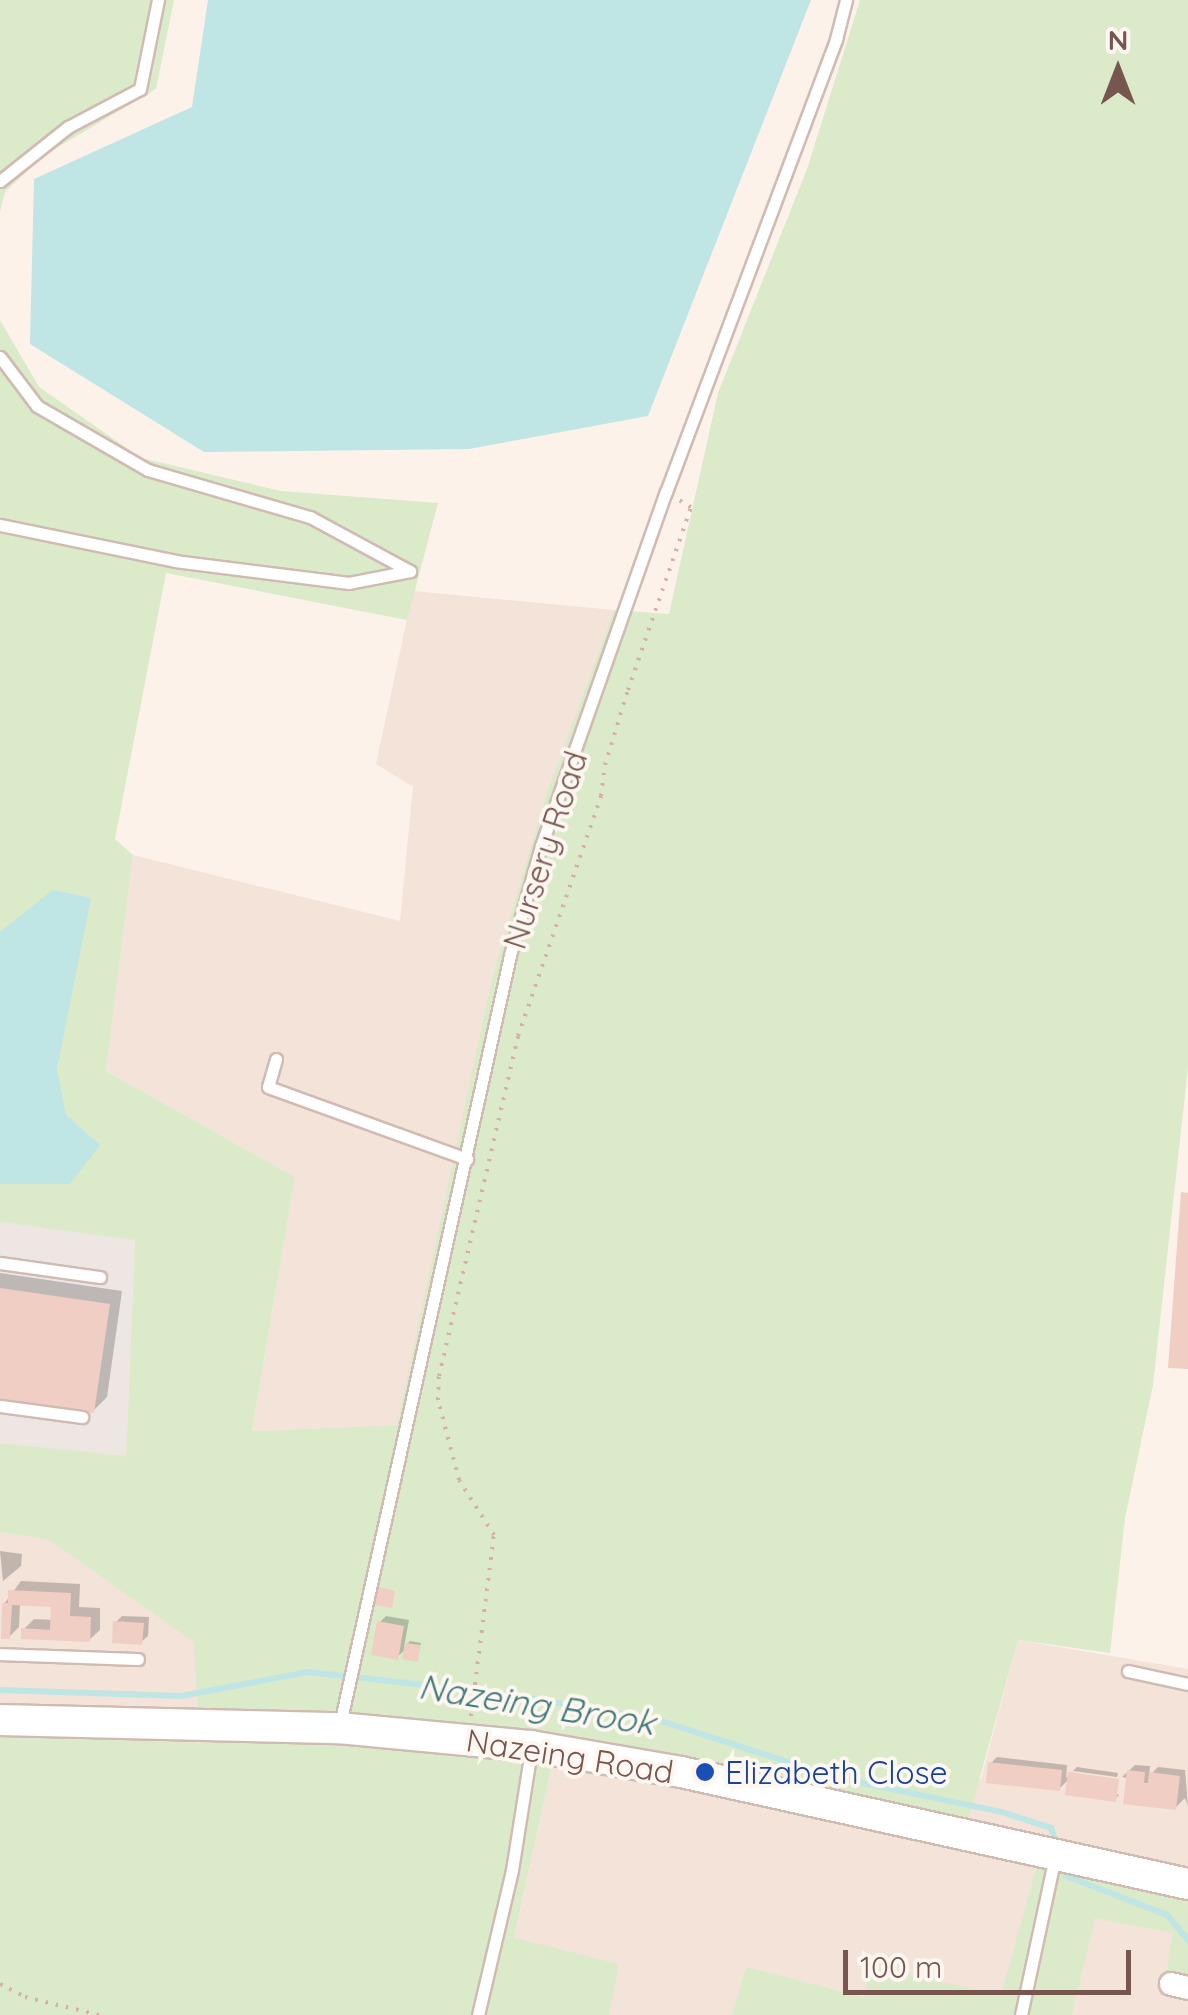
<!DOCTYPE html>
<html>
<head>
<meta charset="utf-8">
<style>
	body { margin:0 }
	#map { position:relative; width:1188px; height:2015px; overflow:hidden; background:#fcf2ea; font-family:Quicksand,sans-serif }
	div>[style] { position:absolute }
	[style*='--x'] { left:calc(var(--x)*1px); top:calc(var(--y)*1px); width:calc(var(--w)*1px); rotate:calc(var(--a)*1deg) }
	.residential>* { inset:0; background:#f3e3d9 }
	.industrial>* { inset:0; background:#ede6e3 }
	.green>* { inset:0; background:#dbeac9 }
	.water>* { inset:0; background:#bfe5e5 }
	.shadow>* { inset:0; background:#0003 }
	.stream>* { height:6px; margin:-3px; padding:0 3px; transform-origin:3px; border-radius:3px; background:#bfe5e5 }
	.building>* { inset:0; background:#f0cec3 }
	.path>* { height:4px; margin-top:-2px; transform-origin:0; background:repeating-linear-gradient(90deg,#d6b0a6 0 2.5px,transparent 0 10.5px) }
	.roads { filter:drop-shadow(2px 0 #d0bbb2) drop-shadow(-2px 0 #d0bbb2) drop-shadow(0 2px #d0bbb2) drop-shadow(0 -2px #d0bbb2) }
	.lane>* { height:11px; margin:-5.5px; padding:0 5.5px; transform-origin:5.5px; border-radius:5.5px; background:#fff }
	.street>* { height:22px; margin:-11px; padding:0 11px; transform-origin:11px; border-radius:11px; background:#fff }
	.secondary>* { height:30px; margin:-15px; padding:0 15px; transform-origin:15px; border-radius:15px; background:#fff }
	.dots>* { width:28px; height:28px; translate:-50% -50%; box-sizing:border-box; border:5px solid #fef7f1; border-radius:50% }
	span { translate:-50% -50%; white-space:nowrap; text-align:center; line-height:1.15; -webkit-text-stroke:8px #fef7f1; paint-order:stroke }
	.street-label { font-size:32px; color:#76564e }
	.transit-label { font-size:32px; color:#164399 }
	.left { translate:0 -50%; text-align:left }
	.water-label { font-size:35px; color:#427a7a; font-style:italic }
	.north { position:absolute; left:1068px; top:20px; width:100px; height:100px; -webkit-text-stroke:8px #fef7f1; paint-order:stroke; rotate:0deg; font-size:28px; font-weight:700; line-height:40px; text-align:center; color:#76564e }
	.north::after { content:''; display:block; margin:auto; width:35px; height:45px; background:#76564e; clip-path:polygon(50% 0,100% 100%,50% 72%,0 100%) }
	.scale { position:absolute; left:843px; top:1950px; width:288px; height:45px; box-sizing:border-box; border:5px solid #76564e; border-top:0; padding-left:12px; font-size:30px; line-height:35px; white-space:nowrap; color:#76564e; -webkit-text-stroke:8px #fef7f1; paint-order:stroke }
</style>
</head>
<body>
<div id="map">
	<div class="residential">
		<i style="clip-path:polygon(413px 591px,614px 610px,547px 792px,492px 977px,398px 1425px,252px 1431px,295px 1177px,106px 1071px,133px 855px,400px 921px,413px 787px,376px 764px)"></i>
		<i style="clip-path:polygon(0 1532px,49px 1540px,195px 1642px,200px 1744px,0 1736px)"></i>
		<i style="clip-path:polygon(1018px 1640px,1188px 1669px,1188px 1897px,1038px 1861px,1002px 1995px,872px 1967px,865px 1997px,747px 1968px,732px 2015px,609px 2015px,618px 1964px,514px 1939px,553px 1761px,981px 1779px)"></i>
		<i style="clip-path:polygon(1095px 1917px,1174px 1933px,1166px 1970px,1188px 1975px,1188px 2015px,1072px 2015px)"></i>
	</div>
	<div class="industrial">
		<i style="clip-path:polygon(0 1222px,135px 1239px,126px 1457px,0 1443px)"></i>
	</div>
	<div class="green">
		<i style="clip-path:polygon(0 0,174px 0,156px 89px,43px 156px,5px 192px,0 212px)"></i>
		<i style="clip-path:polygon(860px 0,1188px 0,1188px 1067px,1153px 1385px,1125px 1518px,1110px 1653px,1018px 1640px,961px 1846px,787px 1803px,553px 1761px,514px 1938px,619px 1964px,609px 2015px,0 2015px,0 1736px,200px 1743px,194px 1642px,49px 1540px,0 1532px,0 1443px,126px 1456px,135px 1240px,0 1222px,0 1184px,70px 1184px,57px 1069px,70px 987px,0 932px,0 320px,39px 387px,141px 458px,281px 491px,438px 503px,407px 620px,166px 573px,115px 839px,133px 855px,106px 1071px,295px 1177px,252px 1431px,397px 1425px,492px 977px,547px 792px,614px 610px,669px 614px,718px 393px,807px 169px)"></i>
		<i style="clip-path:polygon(1038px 1861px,1188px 1897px,1188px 1975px,1166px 1971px,1173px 1933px,1095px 1918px,1072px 2015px,732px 2015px,746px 1967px,864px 1997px,871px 1966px,1001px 1995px)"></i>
	</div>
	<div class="water">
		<i style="clip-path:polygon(208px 0,811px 0,648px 416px,469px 449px,204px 452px,30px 344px,34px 179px,192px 107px)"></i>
		<i style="clip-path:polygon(53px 890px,91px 898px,57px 1069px,66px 1115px,100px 1145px,70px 1184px,0 1184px,0 932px)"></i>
	</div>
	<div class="shadow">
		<i style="clip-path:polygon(0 1273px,122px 1291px,107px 1397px,93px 1411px,0 1397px)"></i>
		<i style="clip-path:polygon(0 1551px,22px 1554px,21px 1566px,3px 1581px)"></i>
		<i style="clip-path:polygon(21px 1581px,80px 1584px,79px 1607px,100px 1608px,100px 1630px,89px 1640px,24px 1629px,34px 1619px,53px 1620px,54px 1604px,20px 1603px,19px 1627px,9px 1637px,4px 1604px)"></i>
		<i style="clip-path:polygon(122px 1616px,149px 1617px,148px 1636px,141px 1642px,116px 1622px)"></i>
		<i style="clip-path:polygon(386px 1616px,409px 1620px,404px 1647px,410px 1641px,421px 1643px,417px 1659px,407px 1648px,397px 1657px,379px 1623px)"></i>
		<i style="clip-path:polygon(997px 1757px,1067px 1765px,1066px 1778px,1072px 1772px,1119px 1795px,1115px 1799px,1070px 1778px,1059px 1789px,991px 1763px)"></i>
		<i style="clip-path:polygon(1135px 1765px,1150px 1766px,1149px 1776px,1158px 1767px,1185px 1770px,1188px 1806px,1185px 1798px,1176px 1807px,1132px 1779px,1122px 1777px)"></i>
		<i style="clip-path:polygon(1077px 1767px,1118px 1773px,1117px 1777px,1073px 1771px)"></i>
	</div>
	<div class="stream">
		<i style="--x:0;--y:1690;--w:181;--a:1.9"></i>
		<i style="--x:181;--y:1696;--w:129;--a:-10.7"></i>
		<i style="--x:308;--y:1672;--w:198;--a:6.4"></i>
		<i style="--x:505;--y:1694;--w:155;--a:9.6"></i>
		<i style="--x:658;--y:1720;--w:185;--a:17.9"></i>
		<i style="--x:834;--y:1777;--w:172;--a:11.8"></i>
		<i style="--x:1002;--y:1812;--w:52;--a:18.1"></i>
		<i style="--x:1051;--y:1828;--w:12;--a:70"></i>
		<i style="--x:1066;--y:1876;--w:108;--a:21.1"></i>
		<i style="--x:1167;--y:1915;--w:33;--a:50"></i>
	</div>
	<div class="building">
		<i style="clip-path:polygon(1181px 1192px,1188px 1193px,1188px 1369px,1168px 1368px)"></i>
		<i style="clip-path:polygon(0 1288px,110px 1304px,94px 1413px,0 1399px)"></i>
		<i style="clip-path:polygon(378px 1587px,395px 1591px,392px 1608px,375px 1605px)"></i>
		<i style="clip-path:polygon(8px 1590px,71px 1593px,70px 1616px,91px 1617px,90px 1642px,21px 1639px,21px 1628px,50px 1630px,51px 1607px,12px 1605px,10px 1639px,1px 1639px,2px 1603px,8px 1603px)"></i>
		<i style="clip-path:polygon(113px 1621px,144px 1623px,142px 1645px,112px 1643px)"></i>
		<i style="clip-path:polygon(377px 1621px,404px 1626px,398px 1660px,371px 1655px)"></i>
		<i style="clip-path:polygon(405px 1643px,420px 1645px,418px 1662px,402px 1659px)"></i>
		<i style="clip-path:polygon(988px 1762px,1062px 1770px,1060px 1791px,986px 1783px)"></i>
		<i style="clip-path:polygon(1127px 1770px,1145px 1772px,1144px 1783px,1148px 1783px,1149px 1772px,1180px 1776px,1176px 1810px,1123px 1804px)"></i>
		<i style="clip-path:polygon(1068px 1772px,1119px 1779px,1116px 1802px,1065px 1795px)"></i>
	</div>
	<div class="path">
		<i style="--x:471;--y:1716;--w:182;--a:-82.8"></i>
		<i style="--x:494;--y:1535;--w:65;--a:-122.5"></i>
		<i style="--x:459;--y:1480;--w:83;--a:-104.7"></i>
		<i style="--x:438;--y:1400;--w:24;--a:-88"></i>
		<i style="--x:439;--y:1376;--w:349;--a:-76.9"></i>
		<i style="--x:518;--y:1036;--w:254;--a:-70.9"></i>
		<i style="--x:601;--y:796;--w:31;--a:-83"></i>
		<i style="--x:605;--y:765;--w:78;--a:-73"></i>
		<i style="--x:628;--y:690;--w:194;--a:-71"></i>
		<i style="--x:691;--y:507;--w:14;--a:-150"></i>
		<i style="--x:0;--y:1984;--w:28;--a:27"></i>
		<i style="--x:25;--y:1997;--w:76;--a:13.7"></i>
	</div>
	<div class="roads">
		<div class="lane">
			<i style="--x:0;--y:181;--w:87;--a:-38.5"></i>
			<i style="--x:68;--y:127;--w:81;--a:-27.8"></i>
			<i style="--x:140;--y:89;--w:91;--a:-78.6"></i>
			<i style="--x:0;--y:357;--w:61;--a:52.9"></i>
			<i style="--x:37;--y:406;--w:128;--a:30"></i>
			<i style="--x:148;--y:470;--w:169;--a:16.2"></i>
			<i style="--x:310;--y:517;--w:114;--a:28.4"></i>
			<i style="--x:410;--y:571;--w:62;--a:168.9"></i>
			<i style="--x:349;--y:583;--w:174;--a:-172.8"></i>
			<i style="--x:176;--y:561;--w:180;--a:-168.4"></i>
			<i style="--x:276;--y:1059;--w:29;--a:106"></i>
			<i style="--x:268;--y:1087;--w:212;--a:19.9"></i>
			<i style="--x:0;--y:1263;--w:101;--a:8"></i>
			<i style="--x:0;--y:1406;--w:83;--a:7.6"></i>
			<i style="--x:0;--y:1654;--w:138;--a:2.1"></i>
			<i style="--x:1128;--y:1671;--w:61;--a:12.2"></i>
			<i style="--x:340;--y:1724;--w:788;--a:-77.53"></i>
			<i style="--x:510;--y:955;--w:113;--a:-74.1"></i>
			<i style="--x:541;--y:846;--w:375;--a:-70.6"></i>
			<i style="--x:666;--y:492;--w:484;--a:-69.4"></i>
			<i style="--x:836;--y:39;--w:40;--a:-75.6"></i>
			<i style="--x:478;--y:2015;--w:149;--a:-76.8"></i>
			<i style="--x:512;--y:1870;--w:121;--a:-81"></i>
			<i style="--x:1021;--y:2015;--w:163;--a:-77.9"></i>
		</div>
		<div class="street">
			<i style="--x:1171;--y:1984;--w:17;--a:13"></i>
		</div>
		<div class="secondary">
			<i style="--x:0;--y:1720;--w:339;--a:1.4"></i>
			<i style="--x:339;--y:1728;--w:193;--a:5.4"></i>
			<i style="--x:531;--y:1746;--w:152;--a:9.8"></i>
			<i style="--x:681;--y:1772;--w:519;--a:12.46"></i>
		</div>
	</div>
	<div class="dots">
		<i style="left:705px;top:1772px;background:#1a4fb4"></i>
	</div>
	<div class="street-label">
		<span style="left:545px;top:850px;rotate:-72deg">Nursery Road</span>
		<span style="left:570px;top:1756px;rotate:9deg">Nazeing Road</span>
	</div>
	<div class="transit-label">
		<span class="left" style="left:725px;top:1772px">Elizabeth Close</span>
	</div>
	<div class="water-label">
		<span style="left:537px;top:1704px;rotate:9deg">Nazeing Brook</span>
	</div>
	<div class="north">N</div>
	<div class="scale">100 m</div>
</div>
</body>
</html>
